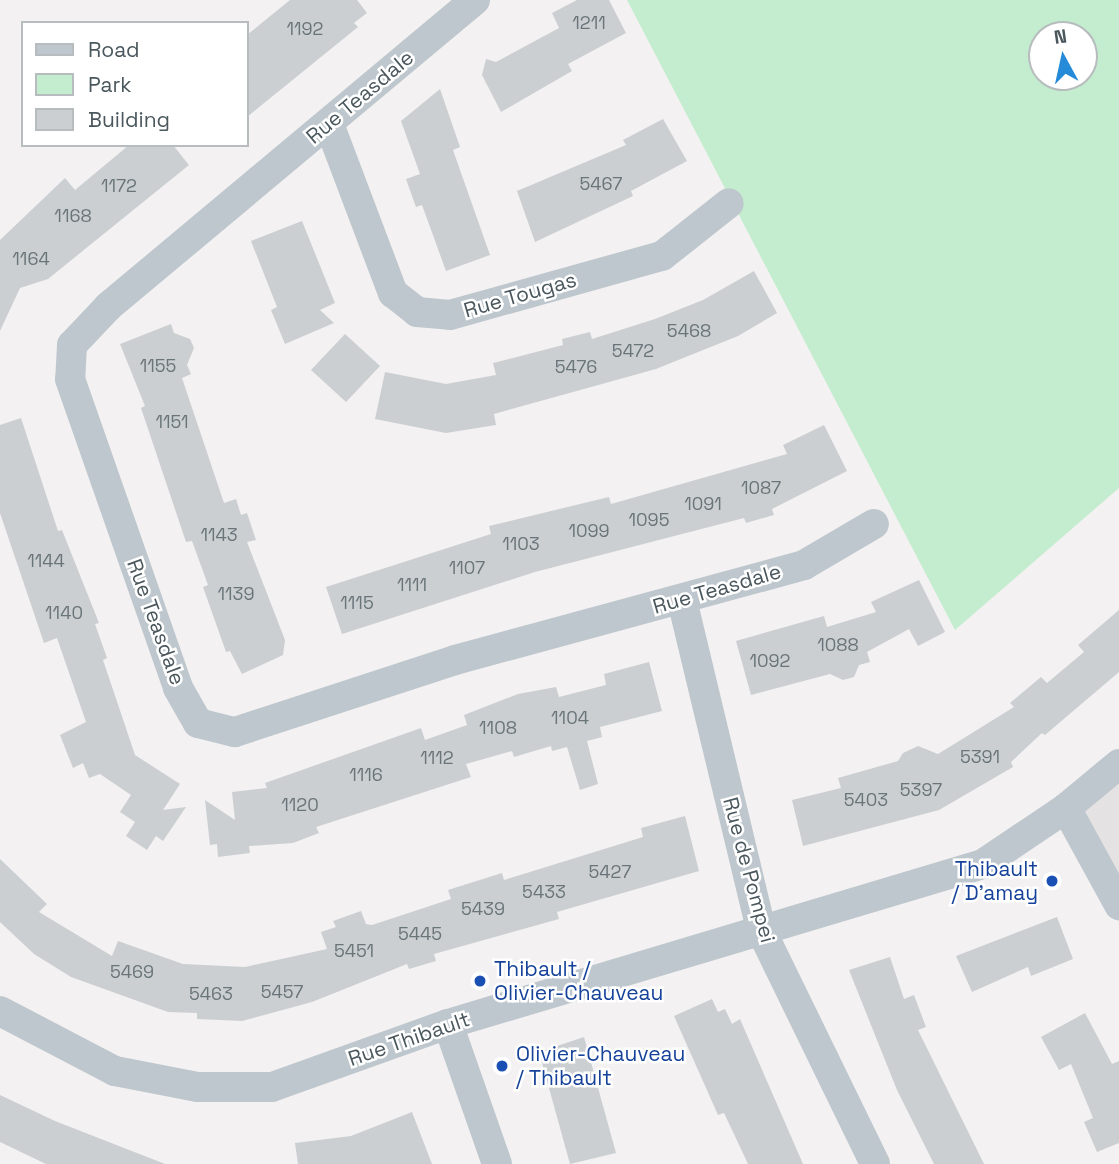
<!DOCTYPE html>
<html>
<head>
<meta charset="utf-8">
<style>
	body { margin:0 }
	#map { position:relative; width:1119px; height:1164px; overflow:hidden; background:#f3f1f1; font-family:"Space Grotesk",sans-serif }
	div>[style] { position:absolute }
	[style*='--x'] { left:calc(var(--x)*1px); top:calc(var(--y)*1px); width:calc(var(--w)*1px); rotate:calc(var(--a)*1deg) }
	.education>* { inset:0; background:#e4e2e3 }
	.green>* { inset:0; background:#c3edce }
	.building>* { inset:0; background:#cbcfd2 }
	.minor>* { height:30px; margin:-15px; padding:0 15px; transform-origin:15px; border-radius:15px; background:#bec7cd }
	.dots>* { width:19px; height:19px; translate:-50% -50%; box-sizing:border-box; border:4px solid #fff; border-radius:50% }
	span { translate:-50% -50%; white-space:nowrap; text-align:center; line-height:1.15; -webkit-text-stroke:5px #fff; paint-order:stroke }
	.number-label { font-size:18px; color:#6a757a }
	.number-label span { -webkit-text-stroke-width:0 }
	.street-label { font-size:21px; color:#4a575d }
	.transit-label { font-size:21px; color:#164399 }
	.right { translate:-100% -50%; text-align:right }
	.left { translate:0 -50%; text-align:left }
	.legend { position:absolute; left:21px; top:21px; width:228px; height:126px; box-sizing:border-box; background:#fff; border:2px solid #b7bcbe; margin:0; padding:9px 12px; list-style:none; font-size:21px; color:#4a575d }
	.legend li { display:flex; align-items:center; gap:14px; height:35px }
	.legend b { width:35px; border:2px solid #b7bcbe }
	.north { position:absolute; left:1028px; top:21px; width:70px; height:70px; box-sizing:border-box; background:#fff; border:2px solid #b7bcbe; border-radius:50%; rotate:352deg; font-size:19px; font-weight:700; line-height:28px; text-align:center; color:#4a575d }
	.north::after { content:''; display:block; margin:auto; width:24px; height:32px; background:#258bd9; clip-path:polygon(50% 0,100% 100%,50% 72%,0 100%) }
</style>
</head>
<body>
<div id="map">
	<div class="education">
		<i style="clip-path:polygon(1119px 764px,1119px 905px,1066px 808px)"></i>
	</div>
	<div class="green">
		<i style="clip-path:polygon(evenodd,627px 0,1119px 0,1119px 488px,955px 630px,627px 0,1042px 35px,1084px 35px,1084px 77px,1042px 77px,1042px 35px)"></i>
	</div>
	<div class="building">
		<i style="clip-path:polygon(290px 0,357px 0,367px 13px,354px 23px,358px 27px,247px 117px,247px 35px)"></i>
		<i style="clip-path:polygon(577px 0,609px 0,626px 33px,568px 64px,572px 71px,501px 112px,482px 75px,486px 59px,496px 62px,559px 28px,552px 13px)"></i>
		<i style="clip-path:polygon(440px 89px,460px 147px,453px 150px,490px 255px,446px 271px,422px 205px,416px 207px,406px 179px,420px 174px,401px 121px)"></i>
		<i style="clip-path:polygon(663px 119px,687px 161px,631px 191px,633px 196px,535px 242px,517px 191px,626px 145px,623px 140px)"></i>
		<i style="clip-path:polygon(129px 145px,173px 145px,189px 165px,48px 279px,20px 288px,0 331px,0 240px,65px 178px,75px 190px)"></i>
		<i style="clip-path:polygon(302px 221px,335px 303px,320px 310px,334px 323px,285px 344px,271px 310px,277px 307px,251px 241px)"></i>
		<i style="clip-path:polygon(754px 271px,777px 313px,738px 336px,656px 369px,494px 414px,496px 425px,446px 433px,375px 419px,385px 372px,446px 384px,496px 375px,493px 363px,563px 345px,562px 339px,590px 332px,592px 339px,655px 319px,703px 300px)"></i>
		<i style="clip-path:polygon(171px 324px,174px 333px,190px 339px,194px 348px,187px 365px,191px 374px,182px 378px,224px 503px,236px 499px,241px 515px,247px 513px,256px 540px,247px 542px,285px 640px,283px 655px,242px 674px,230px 651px,226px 652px,203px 587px,208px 585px,192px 541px,186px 542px,141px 408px,145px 406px,120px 344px)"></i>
		<i style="clip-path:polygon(345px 334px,380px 366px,346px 402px,311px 370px)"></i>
		<i style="clip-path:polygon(21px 418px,58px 531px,62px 530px,99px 623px,95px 624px,107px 658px,103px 660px,135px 755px,180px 784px,163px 810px,186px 807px,163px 841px,156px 836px,147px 850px,126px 836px,135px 822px,120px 812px,131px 795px,100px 774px,89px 778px,83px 763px,73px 768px,60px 735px,86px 722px,57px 638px,44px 643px,0 513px,0 425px)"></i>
		<i style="clip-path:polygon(824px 425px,847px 471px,772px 509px,774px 515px,746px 523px,744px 518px,535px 572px,342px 634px,326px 587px,491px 534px,489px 526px,609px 497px,611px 504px,787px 454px,783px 445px)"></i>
		<i style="clip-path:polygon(919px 580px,945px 632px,918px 646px,909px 629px,867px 652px,870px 662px,859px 665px,854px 677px,843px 680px,830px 674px,751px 695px,736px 641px,824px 616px,827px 627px,876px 612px,871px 602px)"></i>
		<i style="clip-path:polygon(1119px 610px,1119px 672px,1045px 735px,1042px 733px,1011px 762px,1013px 767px,939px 810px,803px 846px,792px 800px,841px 788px,838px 778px,898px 761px,903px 753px,918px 746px,938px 754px,1014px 707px,1010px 703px,1041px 677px,1047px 683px,1084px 652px,1078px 645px)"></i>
		<i style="clip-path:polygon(649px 662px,662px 711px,600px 727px,602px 737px,587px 741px,598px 784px,580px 790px,567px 747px,552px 751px,551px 746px,514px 757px,512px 751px,466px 764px,471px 777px,316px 827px,319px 833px,293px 843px,249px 846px,250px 853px,218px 857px,217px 844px,210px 845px,205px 800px,235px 820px,232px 792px,267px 788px,265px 783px,421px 728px,425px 740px,467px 725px,464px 715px,518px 694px,556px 687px,559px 697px,606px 685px,604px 674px)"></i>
		<i style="clip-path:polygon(685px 816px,699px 871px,557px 912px,559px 919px,434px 954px,436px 961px,409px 969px,407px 964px,312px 1002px,242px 1021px,197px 1019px,197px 1013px,168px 1012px,71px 977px,34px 954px,0 922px,0 859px,47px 904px,39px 912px,112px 956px,118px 941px,183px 964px,245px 967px,327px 949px,321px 932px,336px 927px,333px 921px,361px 911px,366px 924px,372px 925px,451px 899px,448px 890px,502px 873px,504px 880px,643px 837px,641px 828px)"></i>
		<i style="clip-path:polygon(1057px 917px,1073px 959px,1031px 976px,1028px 967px,972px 992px,956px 956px)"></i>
		<i style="clip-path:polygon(890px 957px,904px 999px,914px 995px,926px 1027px,918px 1030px,984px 1164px,934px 1164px,897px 1090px,849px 970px)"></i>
		<i style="clip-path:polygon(712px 999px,718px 1012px,725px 1009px,732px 1024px,740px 1019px,803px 1164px,748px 1164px,724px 1113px,718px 1115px,674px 1016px)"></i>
		<i style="clip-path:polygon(1085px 1013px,1112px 1064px,1119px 1061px,1119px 1143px,1097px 1152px,1084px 1122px,1093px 1118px,1071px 1064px,1059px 1070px,1041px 1037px)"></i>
		<i style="clip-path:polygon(584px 1037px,616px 1153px,570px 1164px,539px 1052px)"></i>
		<i style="clip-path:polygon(0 1095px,55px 1121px,165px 1164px,46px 1164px,0 1142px)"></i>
		<i style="clip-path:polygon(412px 1112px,432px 1164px,298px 1164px,295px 1143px,351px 1136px)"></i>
	</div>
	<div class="minor">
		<i style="--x:475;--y:0;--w:478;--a:140.1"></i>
		<i style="--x:108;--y:307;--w:52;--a:133.5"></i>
		<i style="--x:72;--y:345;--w:34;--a:93"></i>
		<i style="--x:70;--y:379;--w:327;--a:70.7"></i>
		<i style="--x:178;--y:688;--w:40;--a:60.3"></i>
		<i style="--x:198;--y:723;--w:38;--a:14"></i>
		<i style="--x:235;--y:732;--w:231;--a:-18.1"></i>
		<i style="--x:455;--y:660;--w:362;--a:-15.2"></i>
		<i style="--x:804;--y:565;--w:81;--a:-30.4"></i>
		<i style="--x:329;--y:124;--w:181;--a:69.3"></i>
		<i style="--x:393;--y:293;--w:31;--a:38"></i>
		<i style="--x:417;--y:312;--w:33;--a:5"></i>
		<i style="--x:450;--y:315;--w:220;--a:-15.6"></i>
		<i style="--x:662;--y:256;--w:85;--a:-38.3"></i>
		<i style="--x:682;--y:600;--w:339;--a:76.5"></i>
		<i style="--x:761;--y:930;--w:260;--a:64"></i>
		<i style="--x:1066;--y:808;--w:111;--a:61.3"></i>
		<i style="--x:0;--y:1011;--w:130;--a:27.6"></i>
		<i style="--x:115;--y:1071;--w:84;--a:11"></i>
		<i style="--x:197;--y:1087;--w:75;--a:0"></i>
		<i style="--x:272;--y:1087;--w:187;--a:-19.7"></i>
		<i style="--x:448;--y:1024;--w:558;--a:-16.65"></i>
		<i style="--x:983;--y:864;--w:100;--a:-34"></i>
		<i style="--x:1066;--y:808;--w:69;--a:-39.7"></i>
		<i style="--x:448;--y:1024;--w:148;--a:70.7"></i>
	</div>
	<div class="dots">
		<i style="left:1052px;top:881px;background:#1a4fb4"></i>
		<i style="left:480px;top:981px;background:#1a4fb4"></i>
		<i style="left:502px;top:1066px;background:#1a4fb4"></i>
	</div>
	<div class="number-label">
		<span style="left:589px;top:23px">1211</span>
		<span style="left:305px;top:29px">1192</span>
		<span style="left:601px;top:184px">5467</span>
		<span style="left:119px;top:186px">1172</span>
		<span style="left:73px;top:216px">1168</span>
		<span style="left:31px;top:259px">1164</span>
		<span style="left:689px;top:331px">5468</span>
		<span style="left:633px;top:351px">5472</span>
		<span style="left:158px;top:366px">1155</span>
		<span style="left:576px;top:367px">5476</span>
		<span style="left:172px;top:422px">1151</span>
		<span style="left:761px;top:488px">1087</span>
		<span style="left:703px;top:504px">1091</span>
		<span style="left:649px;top:520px">1095</span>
		<span style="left:589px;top:531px">1099</span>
		<span style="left:219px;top:535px">1143</span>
		<span style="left:521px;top:544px">1103</span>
		<span style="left:46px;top:561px">1144</span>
		<span style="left:467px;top:568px">1107</span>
		<span style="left:412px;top:585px">1111</span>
		<span style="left:236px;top:594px">1139</span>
		<span style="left:357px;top:603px">1115</span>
		<span style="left:64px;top:613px">1140</span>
		<span style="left:838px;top:645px">1088</span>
		<span style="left:770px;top:661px">1092</span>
		<span style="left:570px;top:718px">1104</span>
		<span style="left:498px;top:728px">1108</span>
		<span style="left:980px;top:757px">5391</span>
		<span style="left:437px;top:758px">1112</span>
		<span style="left:366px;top:775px">1116</span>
		<span style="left:921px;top:790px">5397</span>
		<span style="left:866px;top:800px">5403</span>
		<span style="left:300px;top:805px">1120</span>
		<span style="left:610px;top:872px">5427</span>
		<span style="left:544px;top:892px">5433</span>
		<span style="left:483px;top:909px">5439</span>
		<span style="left:420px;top:934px">5445</span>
		<span style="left:354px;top:951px">5451</span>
		<span style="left:132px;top:972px">5469</span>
		<span style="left:282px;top:992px">5457</span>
		<span style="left:211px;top:994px">5463</span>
	</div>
	<div class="street-label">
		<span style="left:360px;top:97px;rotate:-40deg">Rue Teasdale</span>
		<span style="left:520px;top:295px;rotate:-16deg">Rue Tougas</span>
		<span style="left:717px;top:589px;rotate:-16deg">Rue Teasdale</span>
		<span style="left:156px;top:622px;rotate:70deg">Rue Teasdale</span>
		<span style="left:749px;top:870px;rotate:75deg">Rue de Pompei</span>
		<span style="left:409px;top:1039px;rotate:-19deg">Rue Thibault</span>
	</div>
	<div class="transit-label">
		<span class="right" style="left:1038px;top:881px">Thibault<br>/ D'amay</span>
		<span class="left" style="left:494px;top:981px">Thibault /<br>Olivier-Chauveau</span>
		<span class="left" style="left:516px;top:1066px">Olivier-Chauveau<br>/ Thibault</span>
	</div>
	<ul class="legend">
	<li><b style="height:9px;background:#bec7cd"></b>Road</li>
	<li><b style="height:19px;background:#c3edce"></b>Park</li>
	<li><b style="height:19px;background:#cbcfd2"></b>Building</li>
	</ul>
	<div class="north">N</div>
</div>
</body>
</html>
